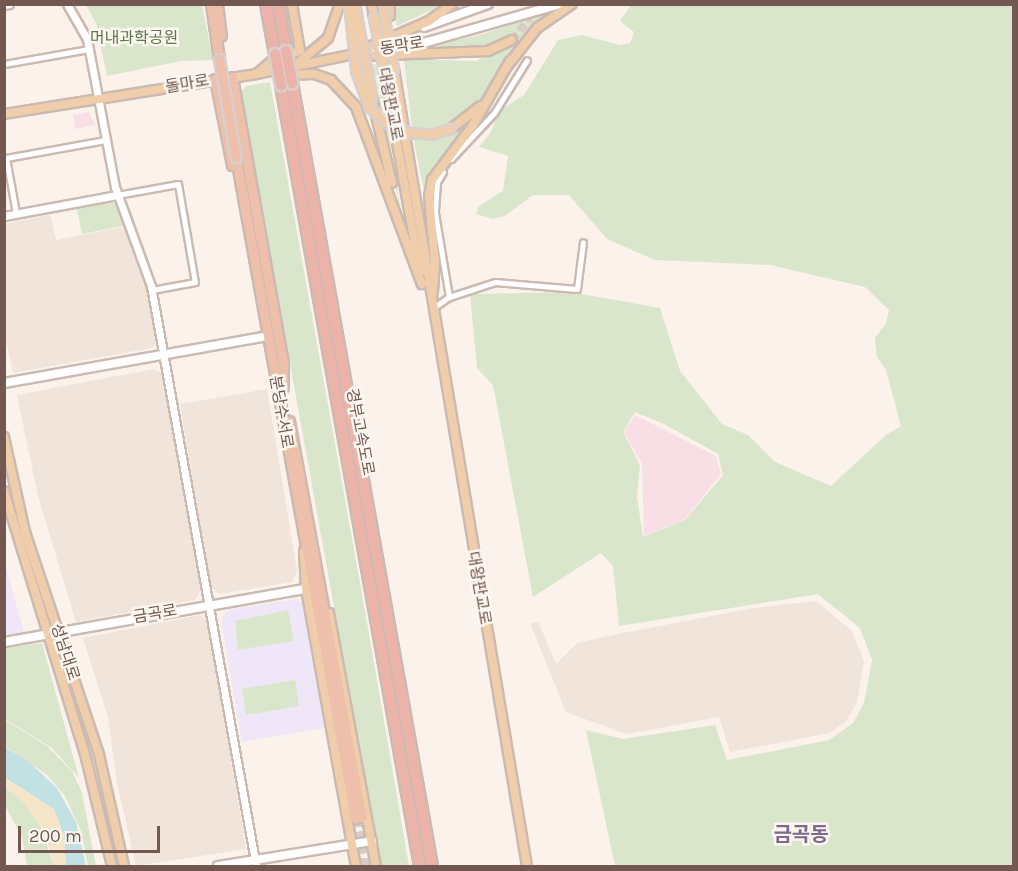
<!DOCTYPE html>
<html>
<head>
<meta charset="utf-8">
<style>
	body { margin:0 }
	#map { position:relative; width:1018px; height:871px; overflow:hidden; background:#faf2eb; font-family:Karla,"Noto Sans KR",sans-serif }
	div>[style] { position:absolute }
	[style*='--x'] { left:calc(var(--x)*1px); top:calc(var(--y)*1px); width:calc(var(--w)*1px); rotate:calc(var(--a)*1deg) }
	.residential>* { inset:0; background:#f1e4da }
	.education>* { inset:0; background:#efe7f7 }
	.medical>* { inset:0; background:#f7dfe5 }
	.green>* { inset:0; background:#dae6cb }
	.sand>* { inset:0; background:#f5e6ca }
	.water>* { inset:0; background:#c1e1e2 }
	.primary-tunnel>* { height:8px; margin-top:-4px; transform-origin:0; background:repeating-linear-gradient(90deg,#d8ccc4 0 8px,transparent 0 12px) }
	.trunk-tunnel>* { height:9px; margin-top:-4.5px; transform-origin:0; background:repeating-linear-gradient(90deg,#d8ccc4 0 9px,transparent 0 13.5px) }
	.roads { filter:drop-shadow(2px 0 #cbbab2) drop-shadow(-2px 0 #cbbab2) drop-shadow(0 2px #cbbab2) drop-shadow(0 -2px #cbbab2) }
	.minor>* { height:5px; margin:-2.5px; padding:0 2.5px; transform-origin:2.5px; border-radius:2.5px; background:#fff }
	.tertiary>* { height:7px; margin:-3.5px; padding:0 3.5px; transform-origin:3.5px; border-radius:3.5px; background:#fff }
	.secondary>* { height:8px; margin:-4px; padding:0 4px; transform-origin:4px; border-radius:4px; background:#fff }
	.primary>* { height:8px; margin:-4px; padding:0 4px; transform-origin:4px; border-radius:4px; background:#f0ceac }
	.trunk>* { height:9px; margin:-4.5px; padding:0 4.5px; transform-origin:4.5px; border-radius:4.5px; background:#eec0ab }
	.motorway>* { height:10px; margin:-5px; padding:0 5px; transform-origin:5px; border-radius:5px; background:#ecb3aa }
	.bridges { filter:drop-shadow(2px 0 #d8d0ce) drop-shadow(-2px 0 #d8d0ce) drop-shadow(0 2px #d8d0ce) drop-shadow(0 -2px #d8d0ce) }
	.primary-bridge>* { height:8px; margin:-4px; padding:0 4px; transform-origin:4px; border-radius:4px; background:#f0ceac }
	.trunk-bridge>* { height:9px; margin:-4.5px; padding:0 4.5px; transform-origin:4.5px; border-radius:4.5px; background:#eec0ab }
	.motorway-bridge>* { height:10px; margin:-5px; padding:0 5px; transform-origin:5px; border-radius:5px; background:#ecb3aa }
	span { translate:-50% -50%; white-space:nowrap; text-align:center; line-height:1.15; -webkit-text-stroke:5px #fdf7f1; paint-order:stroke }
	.park-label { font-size:16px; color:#5e774b }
	.street-label { font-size:16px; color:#725851 }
	.quarter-label { font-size:20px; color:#7c698d; font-weight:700 }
	.frame { position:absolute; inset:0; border:6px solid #725851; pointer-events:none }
	.scale { position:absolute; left:18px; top:826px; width:142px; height:27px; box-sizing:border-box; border:3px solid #725851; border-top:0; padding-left:8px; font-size:18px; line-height:21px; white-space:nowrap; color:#725851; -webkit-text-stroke:4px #fdf7f1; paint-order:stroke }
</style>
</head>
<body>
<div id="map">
	<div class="residential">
		<i style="clip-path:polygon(50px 215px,56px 240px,127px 226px,145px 277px,158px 341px,152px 348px,13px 373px,5px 336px,4px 224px)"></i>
		<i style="clip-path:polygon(154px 369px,163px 374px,201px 590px,195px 600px,76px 622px,38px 496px,17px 395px)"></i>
		<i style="clip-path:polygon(267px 389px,297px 572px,292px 582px,219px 594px,211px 587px,180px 404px)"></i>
		<i style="clip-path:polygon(816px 601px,852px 631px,864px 661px,857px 703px,846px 721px,830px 733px,730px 752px,719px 717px,626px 734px,566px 712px,530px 623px,538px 622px,556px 664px,577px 643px,608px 636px,753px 608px)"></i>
		<i style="clip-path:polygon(200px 615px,208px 622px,246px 849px,136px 866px,117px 783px,108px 717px,83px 638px)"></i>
	</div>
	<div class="education">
		<i style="clip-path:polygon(4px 563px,5px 563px,24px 633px,5px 635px)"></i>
		<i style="clip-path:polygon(296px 599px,304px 604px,325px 728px,242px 742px,221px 620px,228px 610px)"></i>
	</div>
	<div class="medical">
		<i style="clip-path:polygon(89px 112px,95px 125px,75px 129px,73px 115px)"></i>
		<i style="clip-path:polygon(635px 415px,716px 456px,721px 474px,684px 520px,644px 536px,642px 464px,624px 432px)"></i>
	</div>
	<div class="green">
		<i style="clip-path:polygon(86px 5px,202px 5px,213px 60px,181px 61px,107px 76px,96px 23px)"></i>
		<i style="clip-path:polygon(393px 5px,393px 4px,442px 5px,397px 26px)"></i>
		<i style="clip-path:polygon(evenodd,631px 5px,1013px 5px,1013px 866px,615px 866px,586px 730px,623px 739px,715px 725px,727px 760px,829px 740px,853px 723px,864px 703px,872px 660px,860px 628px,818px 594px,619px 626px,613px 566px,601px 553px,533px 597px,493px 385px,477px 368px,470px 294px,570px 292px,660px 308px,680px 371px,722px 424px,748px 435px,775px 462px,831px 486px,886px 435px,901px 426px,886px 370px,877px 357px,875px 338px,886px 323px,889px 310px,865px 287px,770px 265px,655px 260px,607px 239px,569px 195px,533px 195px,505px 216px,493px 219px,476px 214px,479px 206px,503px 191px,508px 156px,479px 147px,491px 132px,499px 111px,524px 95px,558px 40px,582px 35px,620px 45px,630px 43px,634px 32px,620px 21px,631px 5px,635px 412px,664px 424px,718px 454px,723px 475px,685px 520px,643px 537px,637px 497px,640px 465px,623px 432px,635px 412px)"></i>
		<i style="clip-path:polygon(555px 10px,528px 33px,492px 87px,465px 115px,438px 128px,412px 129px,404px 59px,476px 61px,513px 44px,467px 50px,425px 48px,480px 35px)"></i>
		<i style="clip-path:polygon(376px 64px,385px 111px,401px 212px,368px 66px)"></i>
		<i style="clip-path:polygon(270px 82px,365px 611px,409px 866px,381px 866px,241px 93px,246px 86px)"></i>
		<i style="clip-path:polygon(479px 113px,442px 155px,430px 176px,426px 202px,413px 136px,457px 128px)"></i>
		<i style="clip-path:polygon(118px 203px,127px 225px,82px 234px,76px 205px)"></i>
		<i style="clip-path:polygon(288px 610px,294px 641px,238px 650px,235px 621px)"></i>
		<i style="clip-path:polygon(42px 643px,79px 778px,52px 748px,5px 719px,5px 648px)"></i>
		<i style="clip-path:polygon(295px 680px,299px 706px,246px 715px,242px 689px)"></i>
		<i style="clip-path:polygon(5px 720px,47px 746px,72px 771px,82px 793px,96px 866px,88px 866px,81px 831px,65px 796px,47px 775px,5px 746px)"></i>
		<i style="clip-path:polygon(4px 786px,23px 801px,41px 827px,54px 866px,27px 866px,22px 837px,5px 806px)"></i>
	</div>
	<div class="sand">
		<i style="clip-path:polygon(4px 778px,54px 809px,64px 835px,66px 866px,54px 866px,46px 835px,26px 805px,5px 786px)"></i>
	</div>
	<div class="water">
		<i style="clip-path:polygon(5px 747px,29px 762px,57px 788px,76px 822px,86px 866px,66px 866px,64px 835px,54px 809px,5px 778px)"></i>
	</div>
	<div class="primary-tunnel">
		<i style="--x:512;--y:40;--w:25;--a:-50"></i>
		<i style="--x:528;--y:21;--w:18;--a:-71"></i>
	</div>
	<div class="trunk-tunnel">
		<i style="--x:362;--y:817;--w:50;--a:80.7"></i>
		<i style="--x:355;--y:818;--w:49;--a:80.5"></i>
	</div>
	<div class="roads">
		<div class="minor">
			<i style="--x:4;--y:64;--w:86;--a:-10"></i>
			<i style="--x:451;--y:159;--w:63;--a:-46.9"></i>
			<i style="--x:494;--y:113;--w:62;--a:-58.1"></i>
			<i style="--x:443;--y:172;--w:12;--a:121"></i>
			<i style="--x:437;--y:182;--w:31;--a:94"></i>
			<i style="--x:435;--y:213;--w:85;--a:80.5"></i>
			<i style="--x:117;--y:195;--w:62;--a:-10.2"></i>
			<i style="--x:178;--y:184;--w:99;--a:80.2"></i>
			<i style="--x:195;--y:282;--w:44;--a:169.5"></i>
			<i style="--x:16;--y:213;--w:56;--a:-100.3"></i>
			<i style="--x:6;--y:158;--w:101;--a:-10.3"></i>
			<i style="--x:433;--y:308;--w:19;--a:-35"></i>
			<i style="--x:449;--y:297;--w:48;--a:-18.1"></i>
			<i style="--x:495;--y:282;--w:82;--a:4.9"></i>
			<i style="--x:577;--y:289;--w:47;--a:-82.7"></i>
		</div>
		<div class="tertiary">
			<i style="--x:67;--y:4;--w:40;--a:60.3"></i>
			<i style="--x:87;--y:39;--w:151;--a:79.3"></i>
			<i style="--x:115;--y:187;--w:105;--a:70"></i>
			<i style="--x:151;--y:286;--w:589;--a:79.74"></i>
			<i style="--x:4;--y:5;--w:5;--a:-11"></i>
			<i style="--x:4;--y:216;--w:115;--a:-10.5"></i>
		</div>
		<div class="secondary">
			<i style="--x:424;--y:27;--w:68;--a:-19.8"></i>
			<i style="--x:369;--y:51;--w:59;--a:-8.8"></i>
			<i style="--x:427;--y:42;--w:138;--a:-15.9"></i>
			<i style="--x:4;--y:383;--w:262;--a:-10.1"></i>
			<i style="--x:4;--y:642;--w:307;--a:-10"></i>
			<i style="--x:218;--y:866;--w:156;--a:-9.2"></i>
		</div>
		<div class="primary">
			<i style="--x:372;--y:4;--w:14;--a:82"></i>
			<i style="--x:382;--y:4;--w:10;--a:79"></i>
			<i style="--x:389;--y:4;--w:12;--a:85"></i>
			<i style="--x:362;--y:50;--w:73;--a:-23.4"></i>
			<i style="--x:429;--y:21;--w:29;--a:-36"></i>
			<i style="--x:363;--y:56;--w:125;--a:-2.3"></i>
			<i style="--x:488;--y:51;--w:26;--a:-25"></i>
			<i style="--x:296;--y:65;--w:42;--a:-40.2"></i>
			<i style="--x:328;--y:38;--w:36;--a:-71"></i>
			<i style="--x:508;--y:65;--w:47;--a:-51.9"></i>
			<i style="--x:537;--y:28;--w:42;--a:-34.4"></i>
			<i style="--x:394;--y:69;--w:808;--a:80.53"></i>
			<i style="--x:384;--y:70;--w:205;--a:79.9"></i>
			<i style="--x:259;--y:72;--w:17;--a:-40"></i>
			<i style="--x:272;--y:61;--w:30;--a:-20"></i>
			<i style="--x:300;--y:51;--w:48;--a:-99.7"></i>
			<i style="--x:287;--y:75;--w:27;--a:-2"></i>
			<i style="--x:314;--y:74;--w:18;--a:19"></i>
			<i style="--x:331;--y:80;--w:37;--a:47"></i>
			<i style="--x:356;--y:107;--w:189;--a:69.6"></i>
			<i style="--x:372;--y:98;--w:87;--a:76.8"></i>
			<i style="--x:4;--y:114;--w:255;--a:-9"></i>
			<i style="--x:256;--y:74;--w:115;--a:-11.5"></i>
			<i style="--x:451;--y:129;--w:37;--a:-38"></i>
			<i style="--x:433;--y:291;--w:28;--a:-86"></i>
			<i style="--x:435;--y:263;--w:66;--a:-95.2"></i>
			<i style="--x:429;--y:197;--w:17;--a:-80"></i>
			<i style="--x:432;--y:180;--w:69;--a:-53.3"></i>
			<i style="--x:473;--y:125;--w:74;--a:-60"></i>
			<i style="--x:4;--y:437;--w:97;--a:77.5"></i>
			<i style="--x:25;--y:532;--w:235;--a:71.6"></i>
			<i style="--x:99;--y:755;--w:114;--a:77.3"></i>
			<i style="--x:4;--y:491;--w:279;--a:72.9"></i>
			<i style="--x:86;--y:758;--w:111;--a:76.5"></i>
			<i style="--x:304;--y:551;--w:38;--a:87"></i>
			<i style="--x:306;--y:589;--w:281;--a:79.8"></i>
			<i style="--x:329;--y:613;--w:257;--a:79.5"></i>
		</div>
		<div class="trunk">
			<i style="--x:211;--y:4;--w:56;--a:81.7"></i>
			<i style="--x:217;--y:4;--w:32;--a:83"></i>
			<i style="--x:232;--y:77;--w:291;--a:79.9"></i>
			<i style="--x:283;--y:363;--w:24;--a:90"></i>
			<i style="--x:215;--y:79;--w:88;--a:78.8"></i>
			<i style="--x:236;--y:158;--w:671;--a:79.78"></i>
			<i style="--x:289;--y:421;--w:403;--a:79.6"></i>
		</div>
		<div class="motorway">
			<i style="--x:266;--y:4;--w:51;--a:79.8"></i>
			<i style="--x:278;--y:4;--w:48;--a:80.3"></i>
			<i style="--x:292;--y:83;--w:795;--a:79.86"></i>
			<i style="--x:281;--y:85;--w:793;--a:79.91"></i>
		</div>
	</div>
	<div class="bridges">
		<div class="primary-bridge">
			<i style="--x:349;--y:4;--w:67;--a:84"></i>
			<i style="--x:356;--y:71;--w:38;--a:70"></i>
			<i style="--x:369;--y:107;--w:28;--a:41"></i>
			<i style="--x:390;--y:125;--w:22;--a:22"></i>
			<i style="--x:410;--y:133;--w:21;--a:5"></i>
			<i style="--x:431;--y:135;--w:21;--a:-17"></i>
			<i style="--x:355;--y:4;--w:96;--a:79.7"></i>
			<i style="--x:384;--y:14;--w:56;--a:79.7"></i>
			<i style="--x:374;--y:18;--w:53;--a:79.1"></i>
		</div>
		<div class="trunk-bridge">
			<i style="--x:219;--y:59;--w:100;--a:80.3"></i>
		</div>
		<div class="motorway-bridge">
			<i style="--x:286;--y:51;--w:33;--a:79"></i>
			<i style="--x:275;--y:54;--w:32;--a:79"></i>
		</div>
	</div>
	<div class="park-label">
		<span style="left:134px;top:38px">머내과학공원</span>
	</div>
	<div class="street-label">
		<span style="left:402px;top:46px;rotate:-9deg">동막로</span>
		<span style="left:187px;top:84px;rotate:-10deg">돌마로</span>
		<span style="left:390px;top:104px;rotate:79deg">대왕판교로</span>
		<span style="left:281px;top:412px;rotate:80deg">분당수서로</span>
		<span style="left:360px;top:432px;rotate:79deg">경부고속도로</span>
		<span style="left:479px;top:588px;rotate:80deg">대왕판교로</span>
		<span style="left:155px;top:614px;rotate:-10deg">금곡로</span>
		<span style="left:65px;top:652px;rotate:72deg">성남대로</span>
	</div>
	<div class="quarter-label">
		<span style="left:801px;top:834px">금곡동</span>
	</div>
	<div class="frame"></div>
	<div class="scale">200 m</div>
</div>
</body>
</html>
